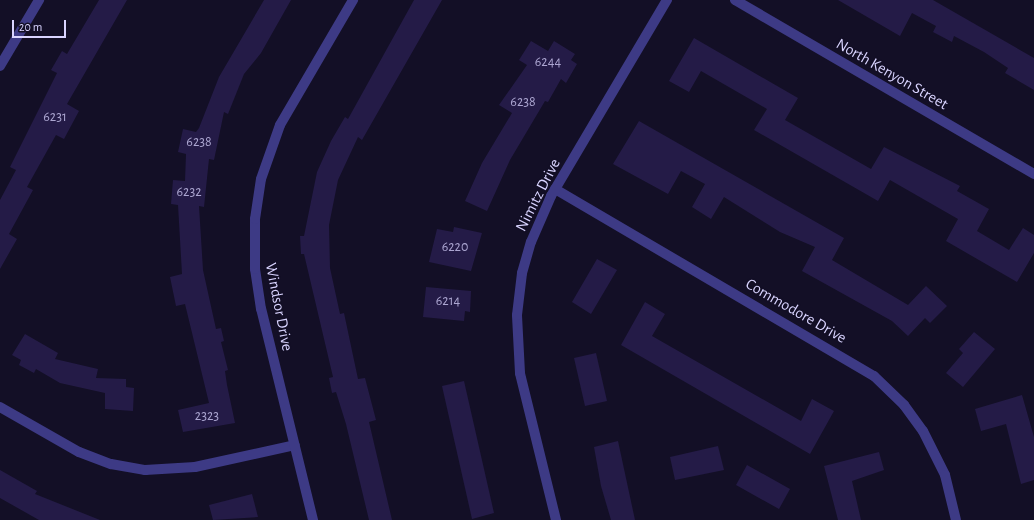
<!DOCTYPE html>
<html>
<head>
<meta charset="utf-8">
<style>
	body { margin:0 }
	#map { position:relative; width:1034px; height:520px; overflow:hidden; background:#130f26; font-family:"Alegreya Sans",sans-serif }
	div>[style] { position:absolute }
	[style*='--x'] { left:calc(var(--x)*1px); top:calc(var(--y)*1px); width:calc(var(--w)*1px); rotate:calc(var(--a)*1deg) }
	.building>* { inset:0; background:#241b47 }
	.minor>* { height:10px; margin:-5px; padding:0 5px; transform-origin:5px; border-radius:5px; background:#3d3a85 }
	.tertiary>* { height:10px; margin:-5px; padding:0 5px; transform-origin:5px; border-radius:5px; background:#3d3a85 }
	span { translate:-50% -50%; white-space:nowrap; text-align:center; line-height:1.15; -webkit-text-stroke:3px #130f26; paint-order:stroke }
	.number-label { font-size:14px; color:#aca6d1 }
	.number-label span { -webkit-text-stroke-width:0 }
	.street-label { font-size:16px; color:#d9d4ff }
	.scale { position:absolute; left:12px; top:20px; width:54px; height:18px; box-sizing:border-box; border:2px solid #d9d4ff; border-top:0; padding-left:5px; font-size:12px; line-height:14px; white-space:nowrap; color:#d9d4ff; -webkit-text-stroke:3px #130f26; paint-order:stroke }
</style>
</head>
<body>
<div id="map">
	<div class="building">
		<i style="clip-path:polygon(99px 0,127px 0,67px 104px,79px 111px,64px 139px,56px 135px,27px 187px,33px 190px,9px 234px,17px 239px,0 269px,0 200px,16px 170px,10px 167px,57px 73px,51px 70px,62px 51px,67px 54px)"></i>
		<i style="clip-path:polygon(264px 0,291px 0,261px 53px,244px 74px,228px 114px,224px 112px,214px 160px,209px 159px,204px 207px,199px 206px,203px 270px,216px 329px,221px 328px,224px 341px,221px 342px,228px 370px,225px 371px,227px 385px,235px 423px,183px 432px,178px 410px,209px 403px,185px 304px,176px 306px,170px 277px,182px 274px,178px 205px,171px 204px,173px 180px,185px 181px,186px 154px,178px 152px,183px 129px,196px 132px,199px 128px,219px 77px)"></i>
		<i style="clip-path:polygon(414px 0,442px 0,362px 140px,358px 137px,338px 180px,329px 225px,330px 268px,340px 314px,344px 313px,358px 379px,365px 378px,376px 420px,369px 422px,392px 520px,369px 520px,346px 424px,336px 392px,332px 393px,329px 378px,333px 377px,304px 254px,301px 254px,300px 236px,304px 236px,317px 172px,331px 141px,345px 117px,348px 119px)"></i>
		<i style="clip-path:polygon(838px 0,933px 0,1034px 58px,1034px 90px,1005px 73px,1008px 68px,984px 52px,954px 36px,952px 42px,933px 32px,936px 26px,912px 13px,900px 36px)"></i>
		<i style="clip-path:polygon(694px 38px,798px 98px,785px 120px,871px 169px,884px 147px,960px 186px,957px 191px,989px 209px,977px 231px,1009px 250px,1023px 228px,1034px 235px,1034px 253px,1017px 282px,946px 241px,958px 219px,890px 180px,878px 201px,754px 130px,767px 109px,701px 71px,689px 92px,669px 81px)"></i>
		<i style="clip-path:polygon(531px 41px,548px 51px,554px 41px,575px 54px,571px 60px,577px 64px,566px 83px,561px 79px,548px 102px,545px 101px,510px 160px,487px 211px,465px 201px,482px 163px,512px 113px,499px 105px,527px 65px,519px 60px)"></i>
		<i style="clip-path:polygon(639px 121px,844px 238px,832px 260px,908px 305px,926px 286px,947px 306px,930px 323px,925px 318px,908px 336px,892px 321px,802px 271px,815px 247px,780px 232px,724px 197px,711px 219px,692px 207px,705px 184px,681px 171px,668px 194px,613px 164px)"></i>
		<i style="clip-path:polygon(454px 227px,482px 233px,471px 271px,429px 262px,437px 229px,453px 232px)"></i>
		<i style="clip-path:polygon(597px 259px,617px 270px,591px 314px,572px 302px)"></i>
		<i style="clip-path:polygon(426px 287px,471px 291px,470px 312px,465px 311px,464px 321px,423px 317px)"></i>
		<i style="clip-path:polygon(645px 302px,665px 314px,652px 336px,680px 352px,801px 421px,812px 399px,834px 411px,810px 454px,621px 345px)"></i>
		<i style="clip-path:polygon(974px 332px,995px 349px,963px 387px,946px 373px,963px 353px,959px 349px)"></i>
		<i style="clip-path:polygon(25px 334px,58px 353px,55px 359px,98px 369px,96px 378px,126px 379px,126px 387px,134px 388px,133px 411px,105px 409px,105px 393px,60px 383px,36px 369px,34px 373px,19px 365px,21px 360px,12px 355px)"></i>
		<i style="clip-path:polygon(596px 353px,607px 401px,585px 406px,574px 358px)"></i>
		<i style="clip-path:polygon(464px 381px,494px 513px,472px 519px,442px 386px)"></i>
		<i style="clip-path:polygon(1022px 395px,1034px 437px,1034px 480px,1021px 484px,1006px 424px,981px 431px,975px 409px)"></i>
		<i style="clip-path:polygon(618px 441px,635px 520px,611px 520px,601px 486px,594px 447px)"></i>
		<i style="clip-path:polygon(718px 446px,724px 470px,675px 480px,670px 457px)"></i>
		<i style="clip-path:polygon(879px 452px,884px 470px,852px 481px,861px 520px,838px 520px,824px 466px)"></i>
		<i style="clip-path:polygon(747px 465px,790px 489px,779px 509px,736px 485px)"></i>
		<i style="clip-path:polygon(0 470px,37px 491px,35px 494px,100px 520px,39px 520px,0 498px)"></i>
		<i style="clip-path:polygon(252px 494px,258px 517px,213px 520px,209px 505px)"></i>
	</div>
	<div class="minor">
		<i style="--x:555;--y:189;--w:370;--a:30.4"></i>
		<i style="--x:874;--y:376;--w:42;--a:44"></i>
		<i style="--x:904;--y:405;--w:32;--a:54"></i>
		<i style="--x:923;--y:431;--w:49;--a:63.4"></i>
		<i style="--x:945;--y:475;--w:46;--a:76.3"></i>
		<i style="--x:0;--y:407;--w:91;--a:29.7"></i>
		<i style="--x:79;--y:452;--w:34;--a:21"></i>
		<i style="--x:111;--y:464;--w:35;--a:10"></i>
		<i style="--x:145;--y:470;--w:50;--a:-3.4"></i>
		<i style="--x:195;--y:467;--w:102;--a:-12.4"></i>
		<i style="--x:313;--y:520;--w:217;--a:-103.8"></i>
		<i style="--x:261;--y:309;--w:40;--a:-98.5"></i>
		<i style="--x:255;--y:269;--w:50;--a:-90"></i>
		<i style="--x:255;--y:219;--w:40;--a:-81.5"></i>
		<i style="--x:261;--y:179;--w:57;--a:-70.6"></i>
		<i style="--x:280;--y:125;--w:145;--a:-59.7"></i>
		<i style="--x:556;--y:520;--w:151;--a:-103.8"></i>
		<i style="--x:520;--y:373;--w:58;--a:-93"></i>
		<i style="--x:517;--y:315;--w:42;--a:-83.2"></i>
		<i style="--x:522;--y:273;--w:32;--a:-74"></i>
		<i style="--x:531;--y:242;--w:50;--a:-66.5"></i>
		<i style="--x:551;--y:196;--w:228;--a:-59.4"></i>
	</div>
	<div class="tertiary">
		<i style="--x:735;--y:0;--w:346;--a:30.2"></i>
		<i style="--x:0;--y:66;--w:77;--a:-59.4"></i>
	</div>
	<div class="number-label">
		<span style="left:548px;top:62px">6244</span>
		<span style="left:523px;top:102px">6238</span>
		<span style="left:55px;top:117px">6231</span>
		<span style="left:199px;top:142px">6238</span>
		<span style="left:189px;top:192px">6232</span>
		<span style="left:455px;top:247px">6220</span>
		<span style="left:448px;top:301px">6214</span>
		<span style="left:207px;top:416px">2323</span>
	</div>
	<div class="street-label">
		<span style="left:892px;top:74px;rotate:30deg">North Kenyon Street</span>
		<span style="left:538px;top:195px;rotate:-63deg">Nimitz Drive</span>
		<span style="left:279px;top:307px;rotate:79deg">Windsor Drive</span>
		<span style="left:796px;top:311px;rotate:30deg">Commodore Drive</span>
	</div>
	<div class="scale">20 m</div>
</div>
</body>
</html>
